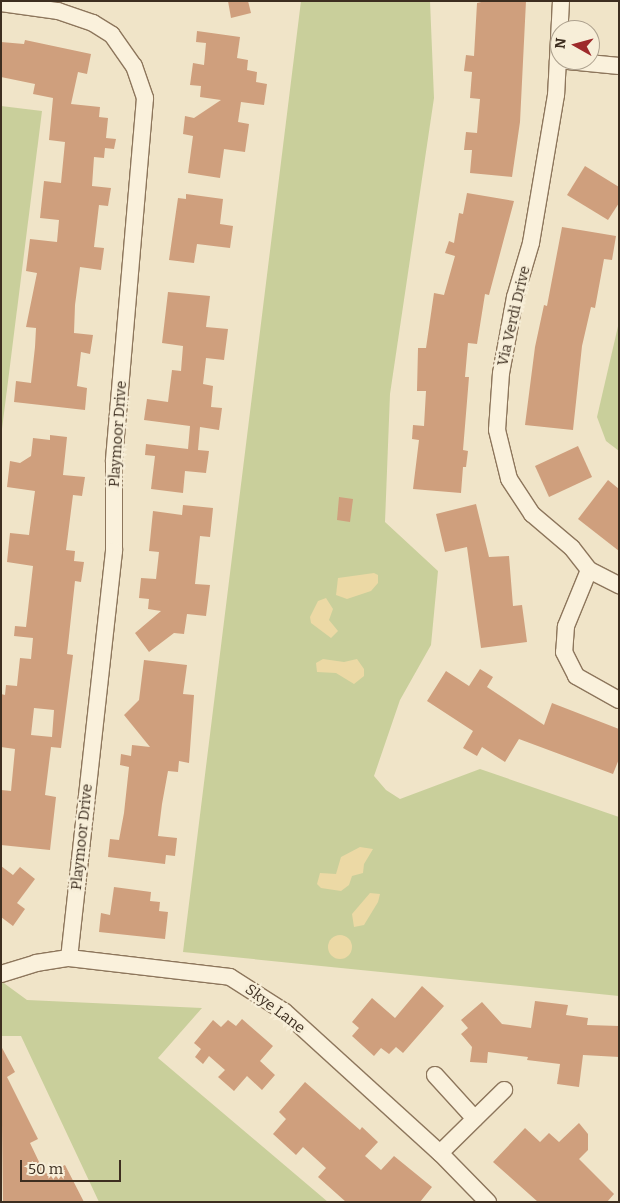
<!DOCTYPE html>
<html>
<head>
<meta charset="utf-8">
<style>
	body { margin:0 }
	#map { position:relative; width:620px; height:1203px; overflow:hidden; background:#f0e4c8; font-family:Bitter,serif }
	div>[style] { position:absolute }
	[style*='--x'] { left:calc(var(--x)*1px); top:calc(var(--y)*1px); width:calc(var(--w)*1px); rotate:calc(var(--a)*1deg) }
	.green>* { inset:0; background:#c9cf9b }
	.sand>* { inset:0; background:#ecd9a5 }
	.round { border-radius:50% }
	.building>* { inset:0; background:#cf9f7d }
	.roads { filter:drop-shadow(1px 0 #8d765c) drop-shadow(-1px 0 #8d765c) drop-shadow(0 1px #8d765c) drop-shadow(0 -1px #8d765c) }
	.street>* { height:16px; margin:-8px; padding:0 8px; transform-origin:8px; border-radius:8px; background:#faf1dc }
	span { translate:-50% -50%; white-space:nowrap; text-align:center; line-height:1.15; -webkit-text-stroke:4.5px #f7eed8; paint-order:stroke }
	.street-label { font-size:15px; color:#3d2e20 }
	.frame { position:absolute; inset:0; border:2px solid #3d2e20; pointer-events:none }
	.north { position:absolute; left:550px; top:20px; width:50px; height:50px; box-sizing:border-box; background:#f7eed8; border:1px solid #ada18e; border-radius:50%; rotate:277deg; font-size:14px; font-weight:700; line-height:20px; text-align:center; color:#3d2e20 }
	.north::after { content:''; display:block; margin:auto; width:18px; height:22px; background:#9e2a2b; clip-path:polygon(50% 0,100% 100%,50% 72%,0 100%) }
	.scale { position:absolute; left:20px; top:1160px; width:101px; height:22px; box-sizing:border-box; border:2px solid #3d2e20; border-top:0; padding-left:6px; font-size:15px; line-height:18px; white-space:nowrap; color:#3d2e20; -webkit-text-stroke:4px #f7eed8; paint-order:stroke }
</style>
</head>
<body>
<div id="map">
	<div class="green">
		<i style="clip-path:polygon(301px 1px,430px 1px,434px 98px,390px 394px,385px 522px,438px 571px,431px 645px,400px 700px,374px 776px,386px 790px,400px 799px,480px 769px,619px 817px,619px 996px,183px 952px)"></i>
		<i style="clip-path:polygon(1px 106px,42px 111px,1px 437px)"></i>
		<i style="clip-path:polygon(619px 322px,619px 451px,606px 441px,597px 417px)"></i>
		<i style="clip-path:polygon(1px 981px,27px 1000px,202px 1008px,158px 1058px,328px 1202px,99px 1202px,21px 1036px,1px 1036px)"></i>
	</div>
	<div class="sand">
		<i style="clip-path:polygon(374px 573px,378px 575px,378px 583px,371px 591px,347px 599px,336px 595px,338px 578px)"></i>
		<i style="clip-path:polygon(326px 598px,333px 609px,329px 620px,338px 631px,331px 638px,311px 623px,310px 617px,318px 601px)"></i>
		<i style="clip-path:polygon(323px 659px,344px 662px,357px 659px,364px 669px,364px 676px,354px 684px,336px 673px,317px 672px,316px 663px)"></i>
		<i style="clip-path:polygon(360px 847px,373px 849px,364px 864px,363px 873px,352px 876px,349px 885px,341px 891px,321px 888px,317px 884px,320px 873px,336px 874px,341px 857px)"></i>
		<i style="clip-path:polygon(370px 893px,380px 894px,378px 902px,364px 925px,354px 927px,352px 914px)"></i>
		<i class="round" style="left:328px;top:935px;width:24px;height:24px"></i>
	</div>
	<div class="building">
		<i style="clip-path:polygon(228px 1px,248px 1px,251px 13px,231px 18px)"></i>
		<i style="clip-path:polygon(486px 1px,526px 1px,520px 122px,512px 177px,470px 173px,472px 150px,464px 150px,466px 132px,477px 133px,480px 99px,470px 98px,472px 72px,464px 71px,466px 55px,474px 56px,477px 3px)"></i>
		<i style="clip-path:polygon(197px 31px,240px 37px,237px 58px,248px 60px,247px 70px,257px 72px,256px 82px,267px 84px,264px 105px,241px 102px,238px 122px,249px 124px,245px 152px,224px 149px,220px 178px,188px 173px,193px 136px,183px 134px,185px 116px,194px 118px,221px 100px,200px 97px,201px 86px,190px 85px,193px 63px,204px 65px,206px 43px,196px 42px)"></i>
		<i style="clip-path:polygon(25px 40px,91px 54px,87px 74px,78px 72px,71px 104px,100px 107px,99px 117px,108px 118px,106px 138px,116px 139px,114px 149px,105px 148px,104px 158px,94px 157px,92px 186px,111px 188px,108px 206px,99px 205px,94px 247px,104px 248px,101px 270px,80px 267px,75px 305px,74px 333px,93px 335px,90px 354px,81px 352px,77px 386px,87px 388px,85px 410px,14px 402px,16px 381px,31px 383px,35px 347px,36px 328px,26px 327px,37px 273px,26px 271px,30px 239px,57px 242px,59px 220px,40px 218px,44px 181px,61px 183px,65px 142px,49px 140px,53px 98px,33px 94px,35px 84px,1px 77px,1px 42px,24px 44px)"></i>
		<i style="clip-path:polygon(585px 166px,619px 187px,619px 203px,608px 220px,567px 195px)"></i>
		<i style="clip-path:polygon(467px 193px,514px 201px,489px 295px,485px 294px,477px 344px,468px 343px,465px 377px,469px 377px,463px 450px,468px 451px,466px 467px,463px 467px,461px 493px,413px 489px,419px 440px,412px 439px,413px 425px,424px 426px,426px 391px,417px 391px,418px 348px,426px 348px,434px 293px,444px 295px,455px 256px,445px 253px,449px 241px,454px 243px,459px 213px,463px 214px)"></i>
		<i style="clip-path:polygon(186px 194px,223px 199px,220px 224px,233px 226px,230px 248px,197px 244px,194px 263px,169px 260px,178px 198px,186px 199px)"></i>
		<i style="clip-path:polygon(562px 227px,616px 236px,612px 260px,604px 259px,595px 308px,591px 307px,582px 346px,573px 430px,525px 425px,535px 347px,544px 305px,547px 306px)"></i>
		<i style="clip-path:polygon(168px 292px,210px 296px,206px 327px,228px 329px,224px 360px,206px 358px,203px 384px,213px 386px,211px 407px,222px 408px,219px 430px,200px 427px,198px 450px,209px 451px,206px 473px,185px 471px,183px 493px,151px 489px,155px 456px,145px 455px,146px 444px,188px 449px,190px 426px,144px 420px,147px 399px,168px 402px,172px 370px,181px 371px,183px 346px,162px 343px)"></i>
		<i style="clip-path:polygon(evenodd,50px 435px,67px 437px,63px 475px,85px 477px,82px 496px,73px 495px,66px 550px,75px 551px,74px 561px,84px 562px,81px 582px,75px 581px,67px 654px,73px 655px,61px 748px,51px 747px,45px 795px,56px 797px,50px 850px,1px 845px,1px 790px,11px 791px,15px 749px,1px 747px,1px 694px,5px 695px,6px 685px,17px 686px,20px 658px,31px 659px,33px 638px,14px 636px,15px 626px,26px 627px,33px 566px,7px 562px,10px 533px,29px 535px,35px 491px,7px 487px,10px 461px,20px 463px,31px 456px,33px 438px,50px 440px,50px 435px,34px 708px,54px 710px,52px 737px,31px 735px,34px 708px)"></i>
		<i style="clip-path:polygon(578px 446px,592px 477px,549px 497px,535px 466px)"></i>
		<i style="clip-path:polygon(608px 480px,619px 489px,619px 551px,578px 519px)"></i>
		<i style="clip-path:polygon(339px 497px,353px 499px,350px 522px,337px 520px)"></i>
		<i style="clip-path:polygon(476px 504px,489px 557px,509px 556px,513px 606px,522px 605px,527px 642px,481px 648px,467px 547px,445px 552px,436px 514px)"></i>
		<i style="clip-path:polygon(183px 505px,213px 508px,210px 537px,200px 536px,195px 584px,210px 585px,206px 616px,187px 614px,184px 634px,174px 633px,149px 652px,135px 633px,161px 611px,148px 609px,149px 599px,139px 598px,141px 578px,156px 579px,159px 552px,149px 551px,153px 511px,182px 515px)"></i>
		<i style="clip-path:polygon(144px 660px,187px 665px,183px 694px,194px 695px,189px 763px,179px 761px,178px 772px,168px 771px,162px 804px,158px 836px,177px 838px,175px 856px,166px 855px,165px 864px,108px 857px,110px 839px,119px 840px,124px 813px,129px 767px,120px 765px,121px 754px,131px 756px,132px 745px,150px 747px,124px 715px,139px 700px)"></i>
		<i style="clip-path:polygon(480px 669px,493px 677px,487px 687px,544px 725px,552px 703px,619px 729px,619px 759px,613px 774px,519px 739px,505px 762px,482px 747px,477px 756px,463px 748px,473px 731px,427px 701px,446px 671px,469px 686px)"></i>
		<i style="clip-path:polygon(1px 866px,13px 875px,20px 867px,35px 879px,17px 903px,25px 909px,13px 926px,1px 917px)"></i>
		<i style="clip-path:polygon(114px 887px,151px 892px,150px 901px,160px 902px,159px 911px,168px 912px,165px 939px,99px 932px,101px 913px,110px 915px)"></i>
		<i style="clip-path:polygon(422px 986px,444px 1006px,403px 1053px,396px 1047px,389px 1054px,381px 1048px,374px 1056px,352px 1036px,359px 1028px,352px 1022px,372px 998px,395px 1018px)"></i>
		<i style="clip-path:polygon(535px 1001px,568px 1005px,566px 1015px,588px 1018px,587px 1025px,619px 1026px,619px 1057px,583px 1055px,579px 1087px,557px 1084px,560px 1064px,527px 1060px,528px 1057px,488px 1052px,487px 1063px,470px 1062px,472px 1047px,461px 1034px,468px 1028px,461px 1020px,482px 1002px,502px 1024px,531px 1028px)"></i>
		<i style="clip-path:polygon(242px 1019px,273px 1046px,260px 1061px,275px 1075px,262px 1090px,247px 1076px,234px 1091px,218px 1077px,225px 1070px,209px 1056px,203px 1064px,195px 1057px,201px 1049px,194px 1043px,213px 1020px,221px 1027px,228px 1020px,236px 1026px)"></i>
		<i style="clip-path:polygon(1px 1046px,15px 1072px,7px 1077px,38px 1139px,30px 1143px,41px 1166px,47px 1174px,65px 1165px,84px 1202px,3px 1202px)"></i>
		<i style="clip-path:polygon(305px 1082px,360px 1130px,362px 1127px,378px 1142px,365px 1156px,381px 1170px,394px 1156px,432px 1187px,420px 1202px,346px 1202px,318px 1177px,326px 1168px,303px 1147px,296px 1155px,273px 1134px,286px 1119px,279px 1112px)"></i>
		<i style="clip-path:polygon(579px 1123px,588px 1134px,588px 1150px,579px 1159px,614px 1194px,607px 1202px,538px 1202px,493px 1162px,525px 1128px,540px 1142px,549px 1133px,559px 1142px)"></i>
	</div>
	<div class="roads">
		<div class="street">
			<i style="--x:561;--y:1;--w:94;--a:93"></i>
			<i style="--x:556;--y:95;--w:150;--a:99.6"></i>
			<i style="--x:531;--y:243;--w:56;--a:106.5"></i>
			<i style="--x:515;--y:297;--w:77;--a:100.4"></i>
			<i style="--x:501;--y:373;--w:57;--a:94"></i>
			<i style="--x:497;--y:430;--w:50;--a:76.2"></i>
			<i style="--x:509;--y:479;--w:42;--a:56.7"></i>
			<i style="--x:532;--y:514;--w:52;--a:40.4"></i>
			<i style="--x:572;--y:548;--w:28;--a:52"></i>
			<i style="--x:589;--y:570;--w:34;--a:27"></i>
			<i style="--x:1;--y:3;--w:58;--a:8"></i>
			<i style="--x:58;--y:11;--w:37;--a:19"></i>
			<i style="--x:93;--y:23;--w:22;--a:32"></i>
			<i style="--x:112;--y:35;--w:38;--a:55"></i>
			<i style="--x:134;--y:66;--w:34;--a:71"></i>
			<i style="--x:145;--y:98;--w:365;--a:94.9"></i>
			<i style="--x:114;--y:462;--w:89;--a:90"></i>
			<i style="--x:114;--y:551;--w:409;--a:96.3"></i>
			<i style="--x:558;--y:60;--w:61;--a:5.6"></i>
			<i style="--x:589;--y:570;--w:61;--a:112.3"></i>
			<i style="--x:566;--y:626;--w:26;--a:94"></i>
			<i style="--x:564;--y:652;--w:27;--a:63"></i>
			<i style="--x:576;--y:676;--w:49;--a:29.2"></i>
			<i style="--x:1;--y:974;--w:37;--a:-17"></i>
			<i style="--x:36;--y:963;--w:33;--a:-9"></i>
			<i style="--x:69;--y:958;--w:162;--a:6.7"></i>
			<i style="--x:230;--y:977;--w:65;--a:32.5"></i>
			<i style="--x:285;--y:1012;--w:210;--a:42.3"></i>
			<i style="--x:440;--y:1153;--w:69;--a:45.6"></i>
			<i style="--x:435;--y:1075;--w:59;--a:47.7"></i>
			<i style="--x:440;--y:1153;--w:90;--a:-44.5"></i>
		</div>
	</div>
	<div class="street-label">
		<span style="left:514px;top:316px;rotate:-77deg">Via Verdi Drive</span>
		<span style="left:118px;top:434px;rotate:-86deg">Playmoor Drive</span>
		<span style="left:82px;top:837px;rotate:-84deg">Playmoor Drive</span>
		<span style="left:275px;top:1009px;rotate:37deg">Skye Lane</span>
	</div>
	<div class="frame"></div>
	<div class="north">N</div>
	<div class="scale">50 m</div>
</div>
</body>
</html>
